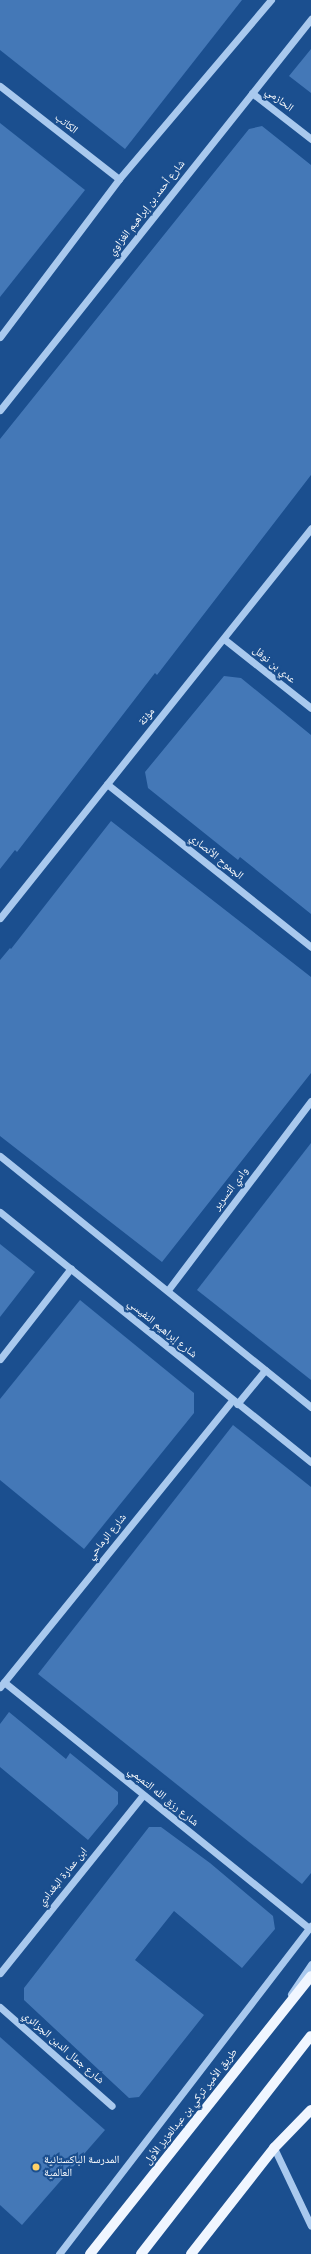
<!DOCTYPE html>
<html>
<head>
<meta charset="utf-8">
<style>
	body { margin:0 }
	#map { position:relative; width:311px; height:2254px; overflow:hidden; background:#1b4f8f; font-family:Roboto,"Noto Naskh Arabic",sans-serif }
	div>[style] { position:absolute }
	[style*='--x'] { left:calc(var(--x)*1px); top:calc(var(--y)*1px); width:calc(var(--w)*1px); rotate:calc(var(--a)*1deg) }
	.building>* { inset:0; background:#4478b7 }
	.minor>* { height:7px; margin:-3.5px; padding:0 3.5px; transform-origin:3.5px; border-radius:3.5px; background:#a9c9ee }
	.major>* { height:10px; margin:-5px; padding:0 5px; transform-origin:5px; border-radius:5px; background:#f0f6ff }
	.dots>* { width:11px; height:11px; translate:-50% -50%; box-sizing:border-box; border:2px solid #1b4f8f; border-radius:50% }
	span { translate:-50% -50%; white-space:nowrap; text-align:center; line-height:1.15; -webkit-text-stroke:4px #1b4f8f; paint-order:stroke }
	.street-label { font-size:11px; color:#fff }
	.poi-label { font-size:11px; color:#fff }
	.left { translate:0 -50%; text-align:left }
</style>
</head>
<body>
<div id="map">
	<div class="building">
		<i style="clip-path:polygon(0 0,242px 0,125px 149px,0 50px)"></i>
		<i style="clip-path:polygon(311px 49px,311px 93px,289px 76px)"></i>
		<i style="clip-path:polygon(0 123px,85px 190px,0 297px)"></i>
		<i style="clip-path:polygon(262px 126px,311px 165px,311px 475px,157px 675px,155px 673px,17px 852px,15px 850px,0 869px,0 439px,249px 129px)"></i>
		<i style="clip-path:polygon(224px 676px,241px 678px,311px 735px,311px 914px,240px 857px,238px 860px,148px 788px,145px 772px)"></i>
		<i style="clip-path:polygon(111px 821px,311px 977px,311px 1073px,162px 1262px,0 1136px,0 960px,10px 948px,11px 949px)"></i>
		<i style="clip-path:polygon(311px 1143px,311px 1380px,197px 1290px)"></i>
		<i style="clip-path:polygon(0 1244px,35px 1272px,0 1317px)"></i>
		<i style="clip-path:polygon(80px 1300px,194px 1393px,194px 1413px,84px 1549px,0 1480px,0 1399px)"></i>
		<i style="clip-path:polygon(233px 1425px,311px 1487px,311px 1873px,302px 1884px,38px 1674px)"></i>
		<i style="clip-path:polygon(9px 1712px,66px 1759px,70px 1753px,118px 1792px,118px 1804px,88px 1840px,0 1767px,0 1724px)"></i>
		<i style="clip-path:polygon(149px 1827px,161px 1827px,210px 1863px,273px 1916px,275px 1929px,242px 1968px,174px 1911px,135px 1960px,204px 2015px,139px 2097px,129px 2098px,24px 2000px,24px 1988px)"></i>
		<i style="clip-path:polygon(0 2037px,105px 2130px,22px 2225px,0 2205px)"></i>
	</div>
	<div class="minor">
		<i style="--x:0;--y:86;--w:151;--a:38"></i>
		<i style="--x:252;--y:93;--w:75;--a:37.9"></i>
		<i style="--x:0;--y:337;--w:198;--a:-53"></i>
		<i style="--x:119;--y:179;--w:235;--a:-49.7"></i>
		<i style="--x:0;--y:410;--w:500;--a:-51.5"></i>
		<i style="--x:224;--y:639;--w:111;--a:38.4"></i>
		<i style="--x:107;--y:784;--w:261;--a:38.6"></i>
		<i style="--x:0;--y:918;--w:499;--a:-51.4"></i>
		<i style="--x:0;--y:1156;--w:400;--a:38.9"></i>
		<i style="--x:0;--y:1212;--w:399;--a:38.8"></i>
		<i style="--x:168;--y:1290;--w:237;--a:-52.9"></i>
		<i style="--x:0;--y:1359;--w:115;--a:-52"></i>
		<i style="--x:237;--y:1404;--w:44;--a:-50.5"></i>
		<i style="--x:4;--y:1682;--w:392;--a:38.9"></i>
		<i style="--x:0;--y:1687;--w:368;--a:-51"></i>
		<i style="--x:0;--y:1973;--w:228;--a:-51.2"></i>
		<i style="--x:291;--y:1994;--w:36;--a:-56"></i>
		<i style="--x:0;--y:2007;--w:149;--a:41.5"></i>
		<i style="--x:274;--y:2148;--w:86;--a:64.6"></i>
		<i style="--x:59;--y:2254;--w:414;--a:-52.5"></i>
	</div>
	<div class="major">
		<i style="--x:90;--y:2254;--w:355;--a:-51.5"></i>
		<i style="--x:141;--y:2254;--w:276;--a:-52.1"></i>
		<i style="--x:191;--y:2254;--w:135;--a:-51.9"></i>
		<i style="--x:274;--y:2148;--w:53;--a:-45.8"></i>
	</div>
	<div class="dots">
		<i style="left:36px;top:2167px;background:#ffd166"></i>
	</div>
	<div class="street-label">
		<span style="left:279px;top:100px;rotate:37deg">الحازمي</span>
		<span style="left:66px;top:124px;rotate:38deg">الكاتب</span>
		<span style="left:147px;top:208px;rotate:-52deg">شارع أحمد بن إبراهيم الغزاوي</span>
		<span style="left:274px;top:665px;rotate:39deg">عدي بن نوفل</span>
		<span style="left:147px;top:717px;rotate:-51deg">مؤتة</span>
		<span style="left:216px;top:857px;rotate:39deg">الجموح الأنصاري</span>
		<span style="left:231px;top:1189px;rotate:-53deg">وادي التسرير</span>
		<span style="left:162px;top:1329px;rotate:39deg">شارع إبراهيم النفيسي</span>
		<span style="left:107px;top:1537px;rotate:-51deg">شارع الرماحي</span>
		<span style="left:163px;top:1797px;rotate:39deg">شارع رزق الله التميمي</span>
		<span style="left:63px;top:1877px;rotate:-51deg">ابن عمارة البغدادي</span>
		<span style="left:63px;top:2048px;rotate:41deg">شارع جمال الدين الجزائري</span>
		<span style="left:191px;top:2107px;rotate:-52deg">طريق الأمير تركي بن عبدالعزيز الأول</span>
	</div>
	<div class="poi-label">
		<span class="left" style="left:44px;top:2167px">المدرسة الباكستانية<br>العالمية</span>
	</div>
</div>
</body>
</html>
